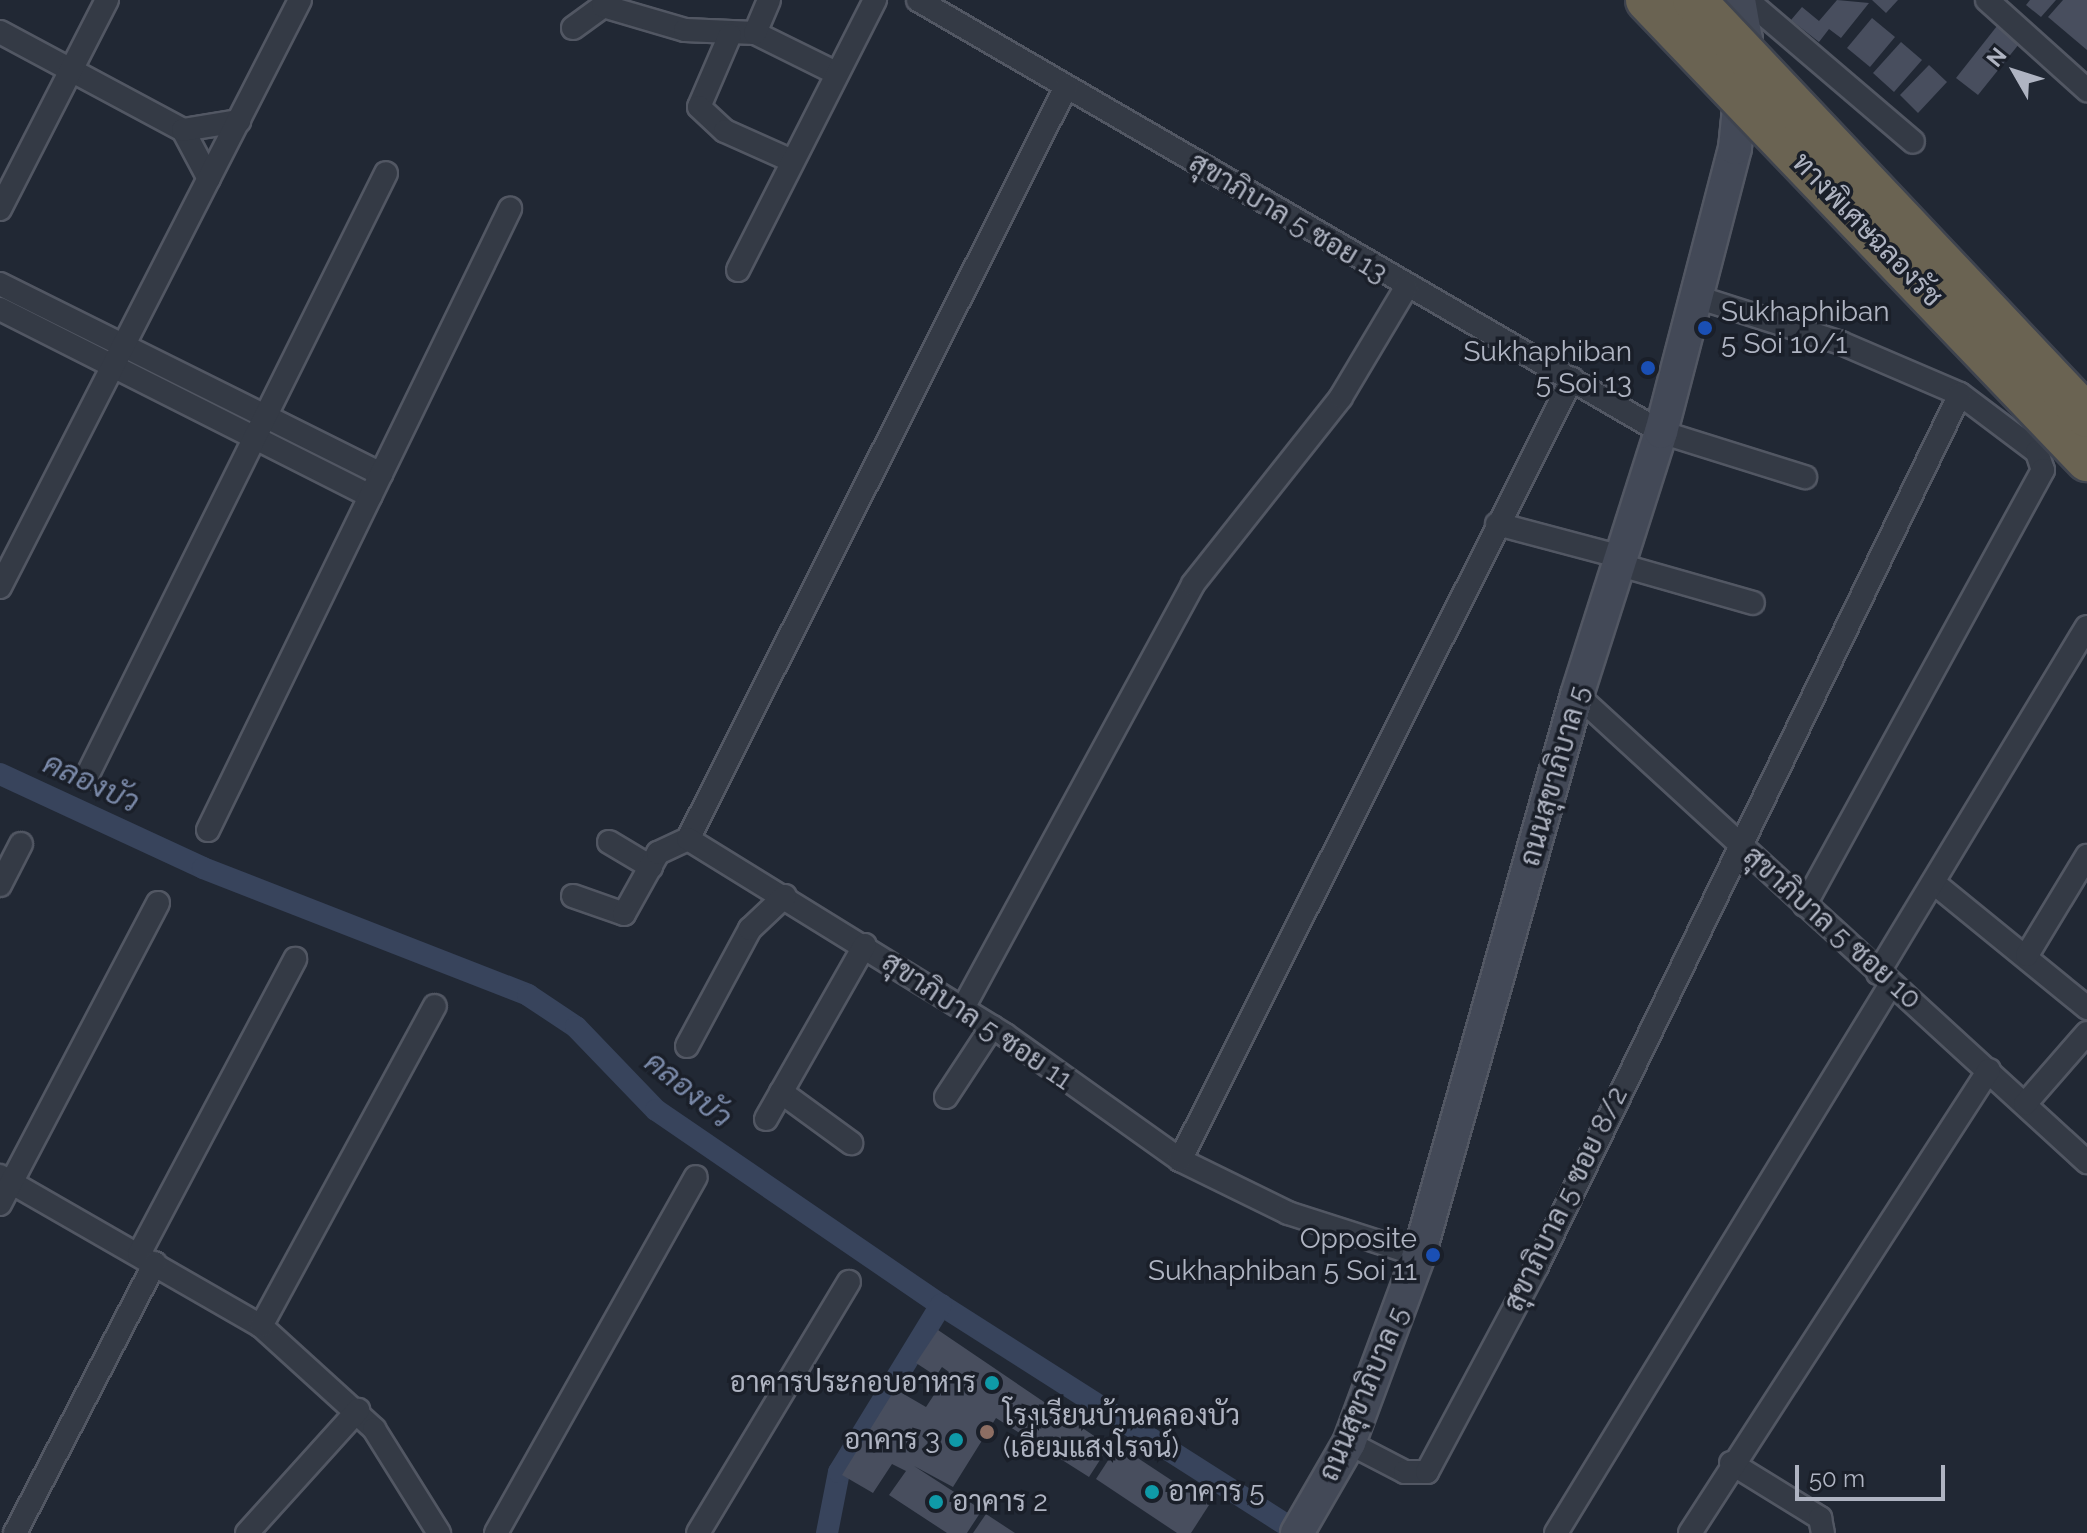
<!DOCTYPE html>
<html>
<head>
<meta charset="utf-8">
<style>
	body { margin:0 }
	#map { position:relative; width:2087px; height:1533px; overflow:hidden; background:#212834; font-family:Raleway,Sarabun,sans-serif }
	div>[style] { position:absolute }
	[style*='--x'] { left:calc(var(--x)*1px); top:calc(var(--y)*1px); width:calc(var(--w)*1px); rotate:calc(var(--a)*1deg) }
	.canal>* { height:22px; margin:-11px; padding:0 11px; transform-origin:11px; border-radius:11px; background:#38445c }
	.building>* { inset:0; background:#484e5e }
	.roads { filter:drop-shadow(2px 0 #525763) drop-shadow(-2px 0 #525763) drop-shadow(0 2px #525763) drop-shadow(0 -2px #525763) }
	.street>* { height:22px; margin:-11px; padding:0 11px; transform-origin:11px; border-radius:11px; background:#343a45 }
	.secondary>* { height:32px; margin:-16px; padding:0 16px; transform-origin:16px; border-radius:16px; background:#434957 }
	.bridges { filter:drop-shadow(2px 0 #3f444f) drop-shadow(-2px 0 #3f444f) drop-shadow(0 2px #3f444f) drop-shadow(0 -2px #3f444f) }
	.highway-bridge>* { height:42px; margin:-21px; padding:0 21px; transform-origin:21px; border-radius:21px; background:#6a6352 }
	.dots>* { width:22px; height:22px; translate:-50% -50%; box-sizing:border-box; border:4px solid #1a1f29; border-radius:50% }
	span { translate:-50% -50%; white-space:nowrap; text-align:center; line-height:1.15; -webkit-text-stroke:7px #1a1f29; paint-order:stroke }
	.street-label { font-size:28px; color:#afb4c2 }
	.poi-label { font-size:28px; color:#afb4c2 }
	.left { translate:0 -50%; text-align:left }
	.right { translate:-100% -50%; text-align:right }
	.water-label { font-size:30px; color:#7a89a8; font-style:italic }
	.north { position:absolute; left:1975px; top:32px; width:80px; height:80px; -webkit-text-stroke:6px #1a1f29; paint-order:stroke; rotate:309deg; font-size:22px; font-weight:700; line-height:32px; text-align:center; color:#afb4c2 }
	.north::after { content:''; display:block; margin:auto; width:28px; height:36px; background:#afb4c2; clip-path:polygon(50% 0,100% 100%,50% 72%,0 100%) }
	.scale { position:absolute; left:1795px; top:1465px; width:150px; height:36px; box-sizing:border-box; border:4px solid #afb4c2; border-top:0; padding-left:10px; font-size:24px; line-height:28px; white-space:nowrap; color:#afb4c2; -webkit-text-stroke:6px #1a1f29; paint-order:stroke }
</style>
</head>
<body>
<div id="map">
	<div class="canal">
		<i style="--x:0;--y:774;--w:224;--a:24.8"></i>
		<i style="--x:203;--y:868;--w:349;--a:21.3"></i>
		<i style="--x:528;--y:995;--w:58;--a:33.7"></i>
		<i style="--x:576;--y:1027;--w:115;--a:46.1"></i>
		<i style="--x:656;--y:1110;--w:345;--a:34.4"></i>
		<i style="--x:941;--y:1305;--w:424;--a:32.5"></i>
		<i style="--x:827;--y:1533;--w:62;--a:-78.9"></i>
		<i style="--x:839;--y:1472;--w:196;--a:-58.6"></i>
	</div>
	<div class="building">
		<i style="clip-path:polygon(1837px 0,1869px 3px,1841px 38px,1829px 29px,1819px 42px,1791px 20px,1802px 7px,1819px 21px)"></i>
		<i style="clip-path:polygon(1872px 0,1898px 0,1886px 13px)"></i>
		<i style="clip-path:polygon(2030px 0,2056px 0,2041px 17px,2026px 5px)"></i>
		<i style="clip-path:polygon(2063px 0,2087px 0,2087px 50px,2048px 17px)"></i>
		<i style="clip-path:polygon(1872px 18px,1895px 37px,1870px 67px,1847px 48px)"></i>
		<i style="clip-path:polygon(1997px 26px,2019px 44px,1978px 95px,1956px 78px)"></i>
		<i style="clip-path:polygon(1901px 42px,1922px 60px,1894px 92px,1873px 73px)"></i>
		<i style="clip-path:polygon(1929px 65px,1947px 82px,1918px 113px,1900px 95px)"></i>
		<i style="clip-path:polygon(938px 1330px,1109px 1446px,1089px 1477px,996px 1418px,953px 1487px,914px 1466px,982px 1510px,967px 1533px,947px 1533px,889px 1495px,906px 1471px,892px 1464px,873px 1493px,842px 1475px,895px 1389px,926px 1407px,949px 1372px,942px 1367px,936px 1376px,916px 1363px)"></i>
		<i style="clip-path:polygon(1118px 1445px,1209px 1505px,1191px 1533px,1177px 1533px,1096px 1479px)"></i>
		<i style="clip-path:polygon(986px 1514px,1015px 1533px,973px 1533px)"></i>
	</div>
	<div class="roads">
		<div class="street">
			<i style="--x:918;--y:0;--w:859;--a:30.17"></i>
			<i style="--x:1661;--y:432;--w:151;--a:17.4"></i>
			<i style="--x:1747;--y:0;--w:218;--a:40.5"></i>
			<i style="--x:1987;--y:0;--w:135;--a:42"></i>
			<i style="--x:573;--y:28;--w:37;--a:-36"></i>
			<i style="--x:603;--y:6;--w:85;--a:16.3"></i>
			<i style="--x:685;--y:30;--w:70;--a:2.5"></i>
			<i style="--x:755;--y:33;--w:90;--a:26.3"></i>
			<i style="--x:0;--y:32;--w:208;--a:28.2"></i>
			<i style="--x:183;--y:130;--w:55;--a:62"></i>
			<i style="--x:755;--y:33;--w:36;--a:-67"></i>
			<i style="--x:730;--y:35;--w:78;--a:113.3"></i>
			<i style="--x:699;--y:107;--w:35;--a:43"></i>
			<i style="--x:725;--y:131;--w:73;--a:24.1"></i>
			<i style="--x:183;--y:130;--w:57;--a:-9.1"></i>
			<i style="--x:0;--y:209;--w:235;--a:-62.9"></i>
			<i style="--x:738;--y:270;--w:303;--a:-63.1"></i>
			<i style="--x:0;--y:284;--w:426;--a:26.5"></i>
			<i style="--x:1697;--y:297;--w:151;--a:17.7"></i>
			<i style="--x:1841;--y:343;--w:129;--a:23.2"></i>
			<i style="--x:1960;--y:394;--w:96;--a:37"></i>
			<i style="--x:2037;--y:452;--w:19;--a:72"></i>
			<i style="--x:2043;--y:470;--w:496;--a:118.7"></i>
			<i style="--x:0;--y:309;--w:415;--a:26.8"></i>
			<i style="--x:1497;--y:524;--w:129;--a:14.8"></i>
			<i style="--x:1620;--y:565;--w:138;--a:15.9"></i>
			<i style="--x:0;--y:587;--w:659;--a:-62.93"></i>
			<i style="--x:1577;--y:695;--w:692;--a:42.48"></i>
			<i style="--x:86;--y:778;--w:675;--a:-63.62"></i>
			<i style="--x:208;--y:830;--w:691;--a:-64.07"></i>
			<i style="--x:688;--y:839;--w:842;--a:-63.31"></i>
			<i style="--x:609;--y:842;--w:49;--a:30.8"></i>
			<i style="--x:1934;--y:883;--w:198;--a:39.2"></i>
			<i style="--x:0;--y:885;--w:46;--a:-62.9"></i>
			<i style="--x:573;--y:896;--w:54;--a:19.4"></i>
			<i style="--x:624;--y:914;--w:70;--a:-60.9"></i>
			<i style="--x:658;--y:853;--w:33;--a:-25"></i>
			<i style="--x:688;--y:839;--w:373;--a:31.7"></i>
			<i style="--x:1005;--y:1035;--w:215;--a:35.5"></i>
			<i style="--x:1180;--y:1160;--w:120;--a:26.1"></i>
			<i style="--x:1288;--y:1213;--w:138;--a:17.8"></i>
			<i style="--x:2027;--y:955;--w:116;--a:-58.8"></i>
			<i style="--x:1878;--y:973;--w:404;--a:-58.9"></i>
			<i style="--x:963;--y:1008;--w:482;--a:-61.5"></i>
			<i style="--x:1193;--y:584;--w:238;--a:-51.6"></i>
			<i style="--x:1341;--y:397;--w:127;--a:-59.2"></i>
			<i style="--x:687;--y:1046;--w:133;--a:-61.7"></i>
			<i style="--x:750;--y:929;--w:48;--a:-43.3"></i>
			<i style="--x:781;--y:1092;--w:87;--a:36.1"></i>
			<i style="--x:946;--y:1097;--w:84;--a:-56.7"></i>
			<i style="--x:2025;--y:1104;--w:94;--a:-48.9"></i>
			<i style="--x:766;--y:1119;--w:200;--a:-60.4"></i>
			<i style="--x:1180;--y:1160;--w:874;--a:-63.35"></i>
			<i style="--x:0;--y:1176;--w:301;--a:29.9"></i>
			<i style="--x:261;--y:1326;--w:153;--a:42.3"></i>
			<i style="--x:374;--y:1429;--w:123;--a:58"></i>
			<i style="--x:0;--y:1204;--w:340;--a:-62.3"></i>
			<i style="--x:139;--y:1254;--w:334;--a:-62.1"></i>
			<i style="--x:261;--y:1326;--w:364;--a:-61.5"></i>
			<i style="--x:1349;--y:1443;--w:63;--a:27.4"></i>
			<i style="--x:1405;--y:1472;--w:22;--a:0"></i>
			<i style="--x:1427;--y:1472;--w:234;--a:-61.9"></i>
			<i style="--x:1537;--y:1266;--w:969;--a:-64.12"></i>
			<i style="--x:1731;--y:1463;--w:105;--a:31.7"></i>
			<i style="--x:1820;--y:1518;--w:15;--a:79"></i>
			<i style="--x:15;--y:1533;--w:304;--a:-62.6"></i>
			<i style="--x:247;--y:1533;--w:166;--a:-47.9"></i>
			<i style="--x:496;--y:1533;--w:408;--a:-60.7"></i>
			<i style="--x:698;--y:1533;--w:293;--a:-59"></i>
			<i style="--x:1556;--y:1533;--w:643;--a:-58.61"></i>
			<i style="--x:1690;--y:1533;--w:551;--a:-57.15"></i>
		</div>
		<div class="secondary">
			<i style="--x:1297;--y:1533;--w:104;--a:-60"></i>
			<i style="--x:1349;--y:1443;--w:201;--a:-69.6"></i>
			<i style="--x:1419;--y:1255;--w:582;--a:-74.24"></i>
			<i style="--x:1577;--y:695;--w:276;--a:-72.3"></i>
			<i style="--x:1661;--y:432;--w:293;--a:-75.4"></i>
			<i style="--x:1735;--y:148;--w:109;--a:-84.2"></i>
			<i style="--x:1746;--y:40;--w:41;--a:-99.9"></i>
		</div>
	</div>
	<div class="bridges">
		<div class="highway-bridge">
			<i style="--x:1647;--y:0;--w:637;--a:46.27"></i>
			<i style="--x:1694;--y:0;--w:572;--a:46.63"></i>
		</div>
	</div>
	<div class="dots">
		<i style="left:1705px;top:328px;background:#1a4fb4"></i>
		<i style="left:1648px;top:368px;background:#1a4fb4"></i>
		<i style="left:1433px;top:1255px;background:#1a4fb4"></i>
		<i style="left:992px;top:1383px;background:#0f9aa8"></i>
		<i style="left:987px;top:1432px;background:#8d6e63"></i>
		<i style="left:956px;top:1440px;background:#0f9aa8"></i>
		<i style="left:1152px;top:1492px;background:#0f9aa8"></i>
		<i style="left:936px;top:1502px;background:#0f9aa8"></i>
	</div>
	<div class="street-label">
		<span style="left:1288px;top:218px;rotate:31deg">สุขาภิบาล 5 ซอย 13</span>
		<span style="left:1867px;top:230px;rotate:46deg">ทางพิเศษฉลองรัช</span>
		<span style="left:1555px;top:776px;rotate:-74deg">ถนนสุขาภิบาล 5</span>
		<span style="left:1832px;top:928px;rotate:42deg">สุขาภิบาล 5 ซอย 10</span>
		<span style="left:977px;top:1021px;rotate:34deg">สุขาภิบาล 5 ซอย 11</span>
		<span style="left:1566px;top:1199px;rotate:-64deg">สุขาภิบาล 5 ซอย 8/2</span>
		<span style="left:1364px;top:1394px;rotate:-67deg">ถนนสุขาภิบาล 5</span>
	</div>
	<div class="poi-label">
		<span class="left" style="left:1721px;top:328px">Sukhaphiban<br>5 Soi 10/1</span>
		<span class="right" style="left:1632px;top:368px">Sukhaphiban<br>5 Soi 13</span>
		<span class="right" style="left:1417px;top:1255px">Opposite<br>Sukhaphiban 5 Soi 11</span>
		<span class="right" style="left:976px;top:1383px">อาคารประกอบอาหาร</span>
		<span class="left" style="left:1003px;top:1432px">โรงเรียนบ้านคลองบัว<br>(เอี่ยมแสงโรจน์)</span>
		<span class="right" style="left:940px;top:1440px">อาคาร 3</span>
		<span class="left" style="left:1168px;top:1492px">อาคาร 5</span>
		<span class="left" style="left:952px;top:1502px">อาคาร 2</span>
	</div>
	<div class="water-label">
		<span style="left:91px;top:783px;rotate:25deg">คลองบัว</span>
		<span style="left:688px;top:1090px;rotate:39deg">คลองบัว</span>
	</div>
	<div class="north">N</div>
	<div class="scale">50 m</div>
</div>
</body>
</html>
